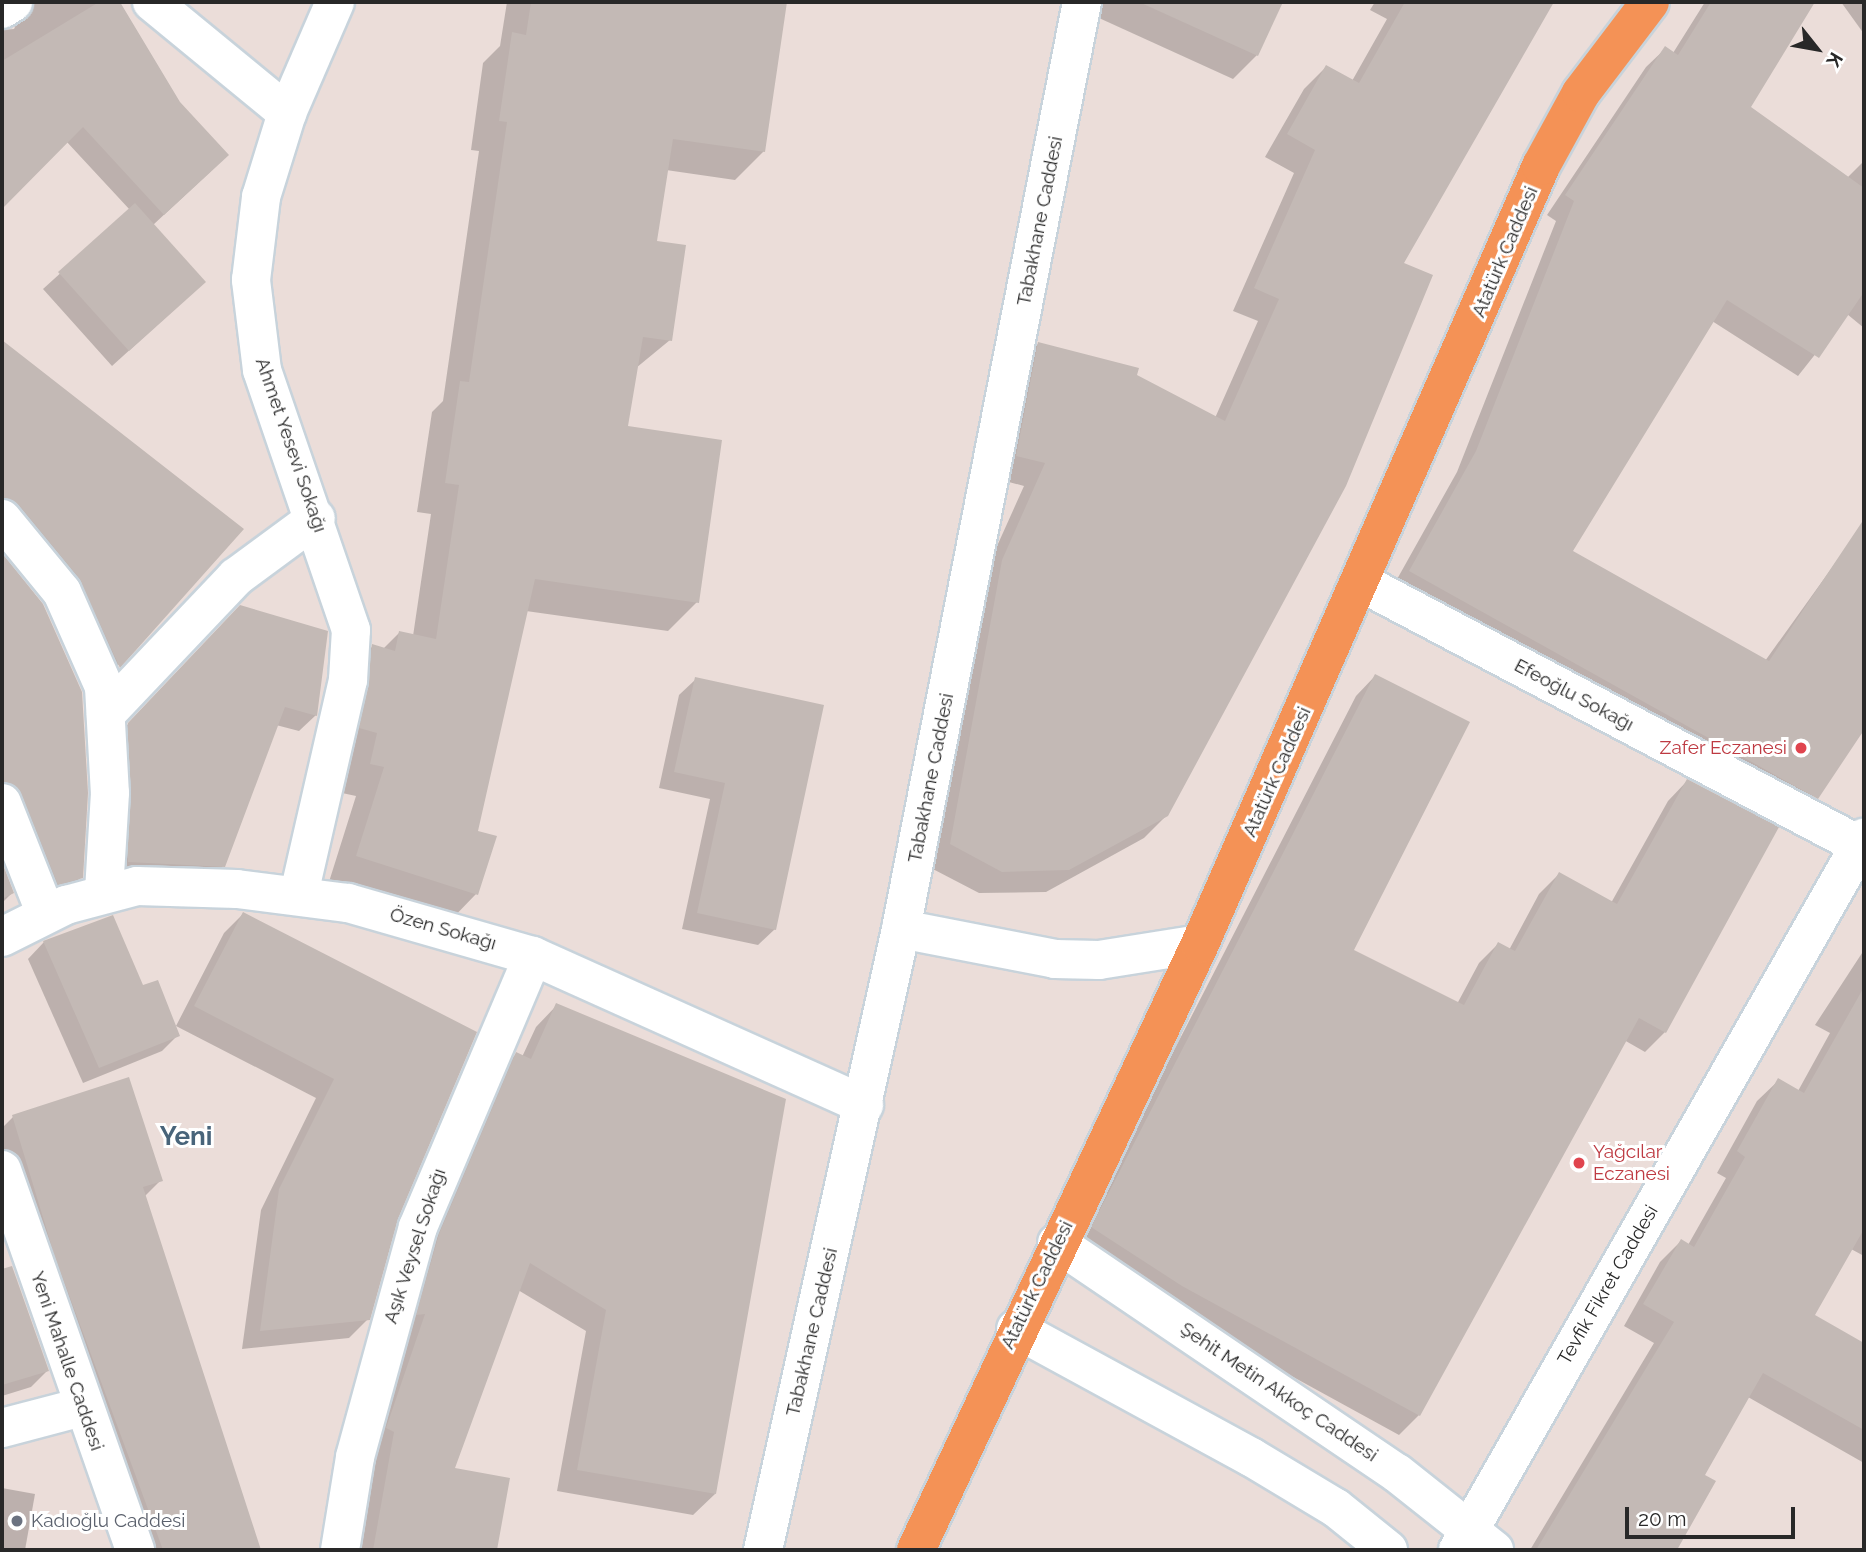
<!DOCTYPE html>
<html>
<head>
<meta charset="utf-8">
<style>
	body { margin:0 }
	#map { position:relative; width:1866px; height:1552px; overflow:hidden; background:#ebddd9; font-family:Raleway,sans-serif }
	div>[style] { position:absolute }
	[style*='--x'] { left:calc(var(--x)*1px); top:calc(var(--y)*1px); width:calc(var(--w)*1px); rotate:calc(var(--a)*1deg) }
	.shadow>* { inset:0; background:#0003 }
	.building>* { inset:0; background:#c3b9b5 }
	.roads { filter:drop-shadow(2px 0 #c8d3db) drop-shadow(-2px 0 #c8d3db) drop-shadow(0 2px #c8d3db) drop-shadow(0 -2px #c8d3db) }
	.minor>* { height:38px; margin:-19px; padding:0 19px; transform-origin:19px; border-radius:19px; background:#fff }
	.major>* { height:38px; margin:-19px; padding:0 19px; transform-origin:19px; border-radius:19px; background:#f49256 }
	.dots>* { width:19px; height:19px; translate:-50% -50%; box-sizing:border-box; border:4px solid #fff; border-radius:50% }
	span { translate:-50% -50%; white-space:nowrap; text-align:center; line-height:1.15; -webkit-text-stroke:6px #fff; paint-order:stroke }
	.street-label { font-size:19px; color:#282828 }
	.health-label { font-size:19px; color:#be3a42 }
	.right { translate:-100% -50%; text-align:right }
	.left { translate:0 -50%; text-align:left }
	.worship-label { font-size:19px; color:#5b616d }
	.district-label { font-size:26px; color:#48647a; font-weight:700 }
	.frame { position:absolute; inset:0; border:4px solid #282828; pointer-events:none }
	.north { position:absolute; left:1782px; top:14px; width:70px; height:70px; -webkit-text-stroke:5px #fff; paint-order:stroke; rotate:121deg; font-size:19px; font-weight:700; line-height:28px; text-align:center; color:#282828 }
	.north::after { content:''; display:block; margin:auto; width:24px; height:32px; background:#282828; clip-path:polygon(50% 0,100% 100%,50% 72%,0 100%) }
	.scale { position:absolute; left:1625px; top:1507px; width:170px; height:32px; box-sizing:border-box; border:4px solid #282828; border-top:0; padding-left:9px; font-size:21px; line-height:24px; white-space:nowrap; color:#282828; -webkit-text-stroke:5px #fff; paint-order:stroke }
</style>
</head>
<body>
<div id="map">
	<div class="shadow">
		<i style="clip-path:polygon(10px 2px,118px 2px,211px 171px,153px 225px,187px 298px,112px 366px,43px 289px,130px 210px,66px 141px,2px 206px,2px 30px,14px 29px,20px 17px)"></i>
		<i style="clip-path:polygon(507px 2px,785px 2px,764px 151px,735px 180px,666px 170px,655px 242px,670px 340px,636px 368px,626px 428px,697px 602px,668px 631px,526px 611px,476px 832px,476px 894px,448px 923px,328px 885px,356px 796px,342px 793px,349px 762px,344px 675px,373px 646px,383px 649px,399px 633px,413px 636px,431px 514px,417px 512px,432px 412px,443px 401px,479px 151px,471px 150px,483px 63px,500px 46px)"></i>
		<i style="clip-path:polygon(1093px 2px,1281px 2px,1257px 55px,1233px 79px,1088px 13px)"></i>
		<i style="clip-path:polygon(1375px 2px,1551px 2px,1402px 263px,1167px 815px,1144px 838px,1046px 892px,979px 893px,929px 867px,980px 584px,1024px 486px,994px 478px,1016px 367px,1038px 344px,1135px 376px,1215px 418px,1258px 321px,1233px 311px,1294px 173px,1265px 157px,1304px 89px,1326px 67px,1352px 81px,1387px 19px,1370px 10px)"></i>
		<i style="clip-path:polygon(1705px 2px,1813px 2px,1749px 107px,1847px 178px,1864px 161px,1864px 328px,1847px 314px,1798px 376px,1712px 321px,1570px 552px,1765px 661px,1864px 523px,1864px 730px,1797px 817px,1391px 590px,1457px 472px,1556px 221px,1547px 215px,1646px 67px,1666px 48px,1673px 53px)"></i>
		<i style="clip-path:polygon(1841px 2px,1864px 2px,1864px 34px)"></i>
		<i style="clip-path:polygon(2px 342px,241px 529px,103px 682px,2px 520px)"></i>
		<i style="clip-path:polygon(2px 556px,42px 605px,81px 877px,65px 893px,42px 900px,2px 804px)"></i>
		<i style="clip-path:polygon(223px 624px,316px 715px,299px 731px,276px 725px,223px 866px,207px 882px,112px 878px,112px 741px)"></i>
		<i style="clip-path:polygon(1375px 676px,1352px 950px,1457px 1004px,1479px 963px,1498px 944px,1509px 950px,1539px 894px,1559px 874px,1611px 903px,1668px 801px,1687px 781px,1665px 1032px,1645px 1052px,1624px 1040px,1419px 1415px,1399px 1435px,1162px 1305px,1073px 1247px,1356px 696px)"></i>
		<i style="clip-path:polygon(696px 679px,775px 929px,758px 945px,682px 929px,710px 799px,659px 788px,679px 695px)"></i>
		<i style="clip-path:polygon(2px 866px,12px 893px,2px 903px)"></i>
		<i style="clip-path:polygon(243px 914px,475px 1033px,396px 1218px,368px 1319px,349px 1338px,242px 1349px,261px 1210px,316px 1098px,176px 1026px,224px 933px)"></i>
		<i style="clip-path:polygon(44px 942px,142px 988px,178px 1035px,162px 1051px,83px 1083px,28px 959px)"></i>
		<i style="clip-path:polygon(1864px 950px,1864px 1256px,1851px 1249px,1813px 1316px,1864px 1345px,1864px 1463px,1748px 1397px,1703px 1476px,1714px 1482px,1675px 1550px,1530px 1550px,1654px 1343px,1624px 1326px,1660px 1262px,1681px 1241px,1688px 1245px,1726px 1178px,1717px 1173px,1757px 1101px,1779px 1080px,1798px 1091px,1830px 1033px,1815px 1025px)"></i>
		<i style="clip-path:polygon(557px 1005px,715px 1494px,693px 1515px,557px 1491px,586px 1331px,518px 1290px,452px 1470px,508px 1479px,495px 1550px,357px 1550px,397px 1336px,495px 1075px,516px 1054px,522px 1057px,536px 1027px)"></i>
		<i style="clip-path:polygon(13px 1117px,161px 1180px,144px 1197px,256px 1541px,247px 1550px,132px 1550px,2px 1154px,2px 1128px)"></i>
		<i style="clip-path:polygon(11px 1268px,47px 1371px,31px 1387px,2px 1396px,2px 1271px)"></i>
		<i style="clip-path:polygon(2px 1488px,35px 1494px,25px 1550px,2px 1550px)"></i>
	</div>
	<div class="building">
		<i style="clip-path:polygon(99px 2px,120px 2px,180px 102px,229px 155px,164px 215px,83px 127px,2px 209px,2px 61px)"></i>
		<i style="clip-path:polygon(531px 2px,787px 2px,765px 152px,673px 139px,657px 241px,686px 245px,672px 341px,643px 337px,628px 426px,722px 440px,699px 603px,535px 579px,478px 831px,497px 836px,478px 895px,356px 856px,384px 767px,370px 764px,377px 733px,359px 728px,372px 644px,395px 651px,399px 631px,436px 639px,459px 485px,445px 483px,460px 381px,469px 382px,507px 122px,499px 121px,512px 32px,526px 35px)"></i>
		<i style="clip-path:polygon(1139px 2px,1283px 2px,1258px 56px)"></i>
		<i style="clip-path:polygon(1405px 2px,1554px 2px,1404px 263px,1433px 275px,1346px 486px,1168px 816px,1069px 870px,1002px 872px,950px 844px,1002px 560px,1045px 463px,1016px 456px,1038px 342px,1139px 368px,1137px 375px,1225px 421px,1279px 299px,1254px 288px,1315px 150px,1287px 134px,1326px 65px,1359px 83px)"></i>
		<i style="clip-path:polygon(1711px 2px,1815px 2px,1751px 107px,1864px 188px,1864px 292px,1819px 358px,1727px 300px,1573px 551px,1769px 661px,1864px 519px,1864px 730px,1818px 799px,1409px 571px,1476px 451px,1574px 201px,1565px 195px,1665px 46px,1678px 55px)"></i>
		<i style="clip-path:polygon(135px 203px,206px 282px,129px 351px,58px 272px)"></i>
		<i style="clip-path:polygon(2px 340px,244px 529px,120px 668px,79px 578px,19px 505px,2px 498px)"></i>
		<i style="clip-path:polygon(2px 553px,43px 604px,82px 692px,88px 793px,83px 878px,58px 885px,22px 795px,2px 782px)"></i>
		<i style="clip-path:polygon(240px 605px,328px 631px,317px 716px,285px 707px,225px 867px,128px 862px,128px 723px)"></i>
		<i style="clip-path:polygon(1375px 674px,1470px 722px,1354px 950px,1464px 1005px,1498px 942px,1515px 951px,1559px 872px,1617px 904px,1687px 779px,1779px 827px,1666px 1033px,1639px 1018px,1420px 1416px,1182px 1286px,1091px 1227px)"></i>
		<i style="clip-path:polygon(695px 677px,824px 705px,776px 930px,697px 913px,725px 783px,674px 772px)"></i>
		<i style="clip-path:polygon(2px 862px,14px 893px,2px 899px)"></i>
		<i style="clip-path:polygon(243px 912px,477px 1032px,398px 1219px,370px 1320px,260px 1331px,279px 1189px,334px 1079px,194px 1006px)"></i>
		<i style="clip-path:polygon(113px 915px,143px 985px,158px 980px,180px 1036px,99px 1068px,43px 941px)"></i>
		<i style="clip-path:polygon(1864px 987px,1864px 1229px,1815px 1315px,1864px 1343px,1864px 1430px,1763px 1373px,1705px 1475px,1716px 1481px,1677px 1550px,1536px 1550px,1674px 1322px,1643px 1304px,1681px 1239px,1694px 1247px,1745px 1157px,1737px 1151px,1778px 1078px,1804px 1093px)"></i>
		<i style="clip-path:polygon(556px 1003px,786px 1099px,716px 1494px,577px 1470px,606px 1310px,530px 1263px,455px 1468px,510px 1478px,497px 1550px,373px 1550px,394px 1432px,386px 1428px,425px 1314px,416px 1315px,439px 1234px,516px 1052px,531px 1059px)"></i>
		<i style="clip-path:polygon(129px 1077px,163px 1181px,143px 1187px,261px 1550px,163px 1550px,54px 1254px,12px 1115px)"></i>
		<i style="clip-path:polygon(12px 1266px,49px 1371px,2px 1385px,2px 1269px)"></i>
	</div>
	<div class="roads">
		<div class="minor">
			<i style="--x:152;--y:2;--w:175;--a:39.4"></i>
			<i style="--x:2;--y:9;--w:13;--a:-32"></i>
			<i style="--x:2;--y:519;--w:94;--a:50.6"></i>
			<i style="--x:62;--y:592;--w:104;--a:66.1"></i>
			<i style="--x:104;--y:687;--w:106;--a:86.8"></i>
			<i style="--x:110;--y:793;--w:99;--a:93.5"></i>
			<i style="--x:1362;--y:583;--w:562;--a:27.8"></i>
			<i style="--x:106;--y:714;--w:189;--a:-46.5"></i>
			<i style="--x:236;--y:577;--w:99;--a:-36.4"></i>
			<i style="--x:2;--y:803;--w:119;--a:68.4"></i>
			<i style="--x:299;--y:894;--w:220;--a:-77.1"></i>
			<i style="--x:348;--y:680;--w:50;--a:-86.6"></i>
			<i style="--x:351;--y:630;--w:275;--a:-108.9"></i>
			<i style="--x:262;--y:370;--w:91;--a:-97"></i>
			<i style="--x:251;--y:280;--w:84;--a:-83.1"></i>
			<i style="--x:261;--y:197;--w:88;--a:-72.8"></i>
			<i style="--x:287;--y:113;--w:121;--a:-66.6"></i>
			<i style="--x:901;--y:929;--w:157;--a:11"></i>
			<i style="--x:1055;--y:959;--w:44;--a:1.3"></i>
			<i style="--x:1099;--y:960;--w:102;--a:-9"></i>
			<i style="--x:2;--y:937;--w:72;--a:-26.6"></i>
			<i style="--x:66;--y:905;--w:73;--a:-15"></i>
			<i style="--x:137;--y:886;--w:100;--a:1.7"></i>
			<i style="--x:237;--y:889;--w:112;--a:7.2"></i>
			<i style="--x:348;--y:903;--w:192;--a:16"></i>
			<i style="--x:533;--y:956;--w:363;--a:24.2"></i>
			<i style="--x:2;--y:1170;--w:403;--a:70.7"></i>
			<i style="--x:1057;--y:1243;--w:410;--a:34.1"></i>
			<i style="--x:1397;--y:1473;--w:124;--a:38.4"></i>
			<i style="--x:1016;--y:1329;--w:268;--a:28.6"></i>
			<i style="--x:1251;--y:1457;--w:99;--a:31"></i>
			<i style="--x:1336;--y:1508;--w:67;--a:38.9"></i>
			<i style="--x:2;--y:1428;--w:83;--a:-14.7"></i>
			<i style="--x:340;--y:1550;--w:94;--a:-80.8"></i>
			<i style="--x:355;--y:1457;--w:238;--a:-74.7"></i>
			<i style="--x:418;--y:1227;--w:294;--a:-67"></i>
			<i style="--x:763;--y:1550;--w:636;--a:-77.47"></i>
			<i style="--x:901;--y:929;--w:945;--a:-78.95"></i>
			<i style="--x:1458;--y:1550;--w:820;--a:-60.31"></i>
		</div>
		<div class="major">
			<i style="--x:916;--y:1550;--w:669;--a:-64.89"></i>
			<i style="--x:1200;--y:944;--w:849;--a:-66.33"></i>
			<i style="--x:1541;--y:166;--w:83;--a:-61.3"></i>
			<i style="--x:1581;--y:93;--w:114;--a:-52.8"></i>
		</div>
	</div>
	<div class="dots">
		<i style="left:1801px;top:748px;background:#e0444e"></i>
		<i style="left:1579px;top:1163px;background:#e0444e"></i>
		<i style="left:17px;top:1521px;background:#6b7280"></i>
	</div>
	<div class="street-label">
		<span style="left:1040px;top:221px;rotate:-79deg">Tabakhane Caddesi</span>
		<span style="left:1505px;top:252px;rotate:-67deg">Atatürk Caddesi</span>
		<span style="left:291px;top:445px;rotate:71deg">Ahmet Yesevi Sokağı</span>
		<span style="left:1574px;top:695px;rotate:28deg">Efeoğlu Sokağı</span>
		<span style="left:1277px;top:772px;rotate:-66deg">Atatürk Caddesi</span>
		<span style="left:931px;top:778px;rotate:-79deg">Tabakhane Caddesi</span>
		<span style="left:443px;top:929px;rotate:16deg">Özen Sokağı</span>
		<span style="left:415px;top:1246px;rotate:-72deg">Aşık Veysel Sokağı</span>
		<span style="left:1037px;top:1285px;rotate:-64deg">Atatürk Caddesi</span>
		<span style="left:1608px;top:1285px;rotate:-60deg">Tevfik Fikret Caddesi</span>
		<span style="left:812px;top:1332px;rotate:-77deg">Tabakhane Caddesi</span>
		<span style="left:67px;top:1361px;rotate:71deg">Yeni Mahalle Caddesi</span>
		<span style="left:1279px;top:1392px;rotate:34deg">Şehit Metin Akkoç Caddesi</span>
	</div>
	<div class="health-label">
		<span class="right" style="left:1787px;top:748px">Zafer Eczanesi</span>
		<span class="left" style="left:1593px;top:1163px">Yağcılar<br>Eczanesi</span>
	</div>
	<div class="worship-label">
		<span class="left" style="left:31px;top:1521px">Kadıoğlu Caddesi</span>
	</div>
	<div class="district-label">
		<span style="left:186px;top:1137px">Yeni</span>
	</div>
	<div class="frame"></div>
	<div class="north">K</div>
	<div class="scale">20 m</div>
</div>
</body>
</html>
